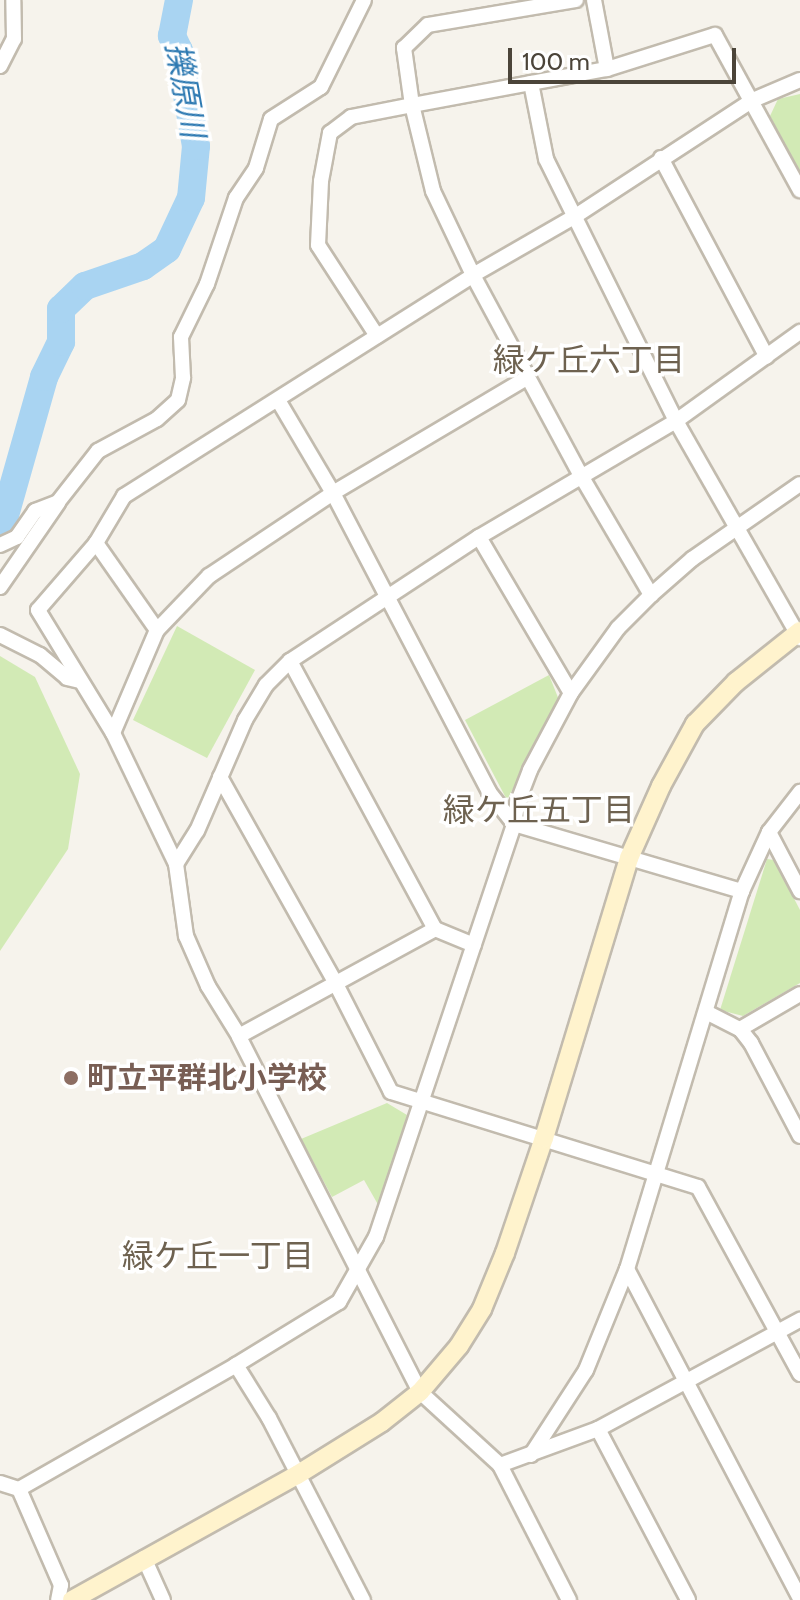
<!DOCTYPE html>
<html>
<head>
<meta charset="utf-8">
<style>
	body { margin:0 }
	#map { position:relative; width:800px; height:1600px; overflow:hidden; background:#f6f3ec; font-family:Cabin,"Noto Sans JP",sans-serif }
	div>[style] { position:absolute }
	[style*='--x'] { left:calc(var(--x)*1px); top:calc(var(--y)*1px); width:calc(var(--w)*1px); rotate:calc(var(--a)*1deg) }
	.green>* { inset:0; background:#d2eab5 }
	.river>* { height:28px; margin:-14px; padding:0 14px; transform-origin:14px; border-radius:14px; background:#a9d4f2 }
	.roads { filter:drop-shadow(2px 0 #c2bbae) drop-shadow(-2px 0 #c2bbae) drop-shadow(0 2px #c2bbae) drop-shadow(0 -2px #c2bbae) }
	.street>* { height:14px; margin:-7px; padding:0 7px; transform-origin:7px; border-radius:7px; background:#fff }
	.secondary>* { height:18px; margin:-9px; padding:0 9px; transform-origin:9px; border-radius:9px; background:#fff3cd }
	.dots>* { width:22px; height:22px; translate:-50% -50%; box-sizing:border-box; border:4px solid #fff; border-radius:50% }
	span { translate:-50% -50%; white-space:nowrap; text-align:center; line-height:1.15; -webkit-text-stroke:7px #fff; paint-order:stroke }
	.education-label { font-size:30px; color:#785e54; font-weight:700 }
	.left { translate:0 -50%; text-align:left }
	.water-label { font-size:32px; color:#2e7ab2; font-style:italic }
	.neighbourhood-label { font-size:32px; color:#6e6250 }
	.scale { position:absolute; left:508px; top:48px; width:228px; height:36px; box-sizing:border-box; border:4px solid #4b4439; border-top:0; padding-left:10px; font-size:24px; line-height:28px; white-space:nowrap; color:#4b4439; -webkit-text-stroke:6px #fff; paint-order:stroke }
</style>
</head>
<body>
<div id="map">
	<div class="green">
		<i style="clip-path:polygon(800px 94px,800px 174px,770px 116px,778px 99px)"></i>
		<i style="clip-path:polygon(177px 626px,255px 670px,207px 758px,133px 720px)"></i>
		<i style="clip-path:polygon(0 656px,35px 677px,80px 774px,68px 849px,0 951px)"></i>
		<i style="clip-path:polygon(549px 675px,559px 700px,507px 800px,465px 720px)"></i>
		<i style="clip-path:polygon(767px 859px,774px 860px,800px 910px,800px 983px,743px 1016px,720px 1010px)"></i>
		<i style="clip-path:polygon(387px 1103px,407px 1115px,380px 1208px,364px 1180px,332px 1197px,301px 1139px)"></i>
	</div>
	<div class="river">
		<i style="--x:0;--y:533;--w:162;--a:-74.2"></i>
		<i style="--x:44;--y:377;--w:39;--a:-64"></i>
		<i style="--x:61;--y:342;--w:33;--a:-90"></i>
		<i style="--x:61;--y:309;--w:33;--a:-44"></i>
		<i style="--x:85;--y:286;--w:61;--a:-19"></i>
		<i style="--x:143;--y:266;--w:29;--a:-35"></i>
		<i style="--x:167;--y:249;--w:56;--a:-64.8"></i>
		<i style="--x:191;--y:198;--w:52;--a:-84.5"></i>
		<i style="--x:196;--y:146;--w:97;--a:-100.1"></i>
		<i style="--x:179;--y:51;--w:17;--a:-115"></i>
		<i style="--x:172;--y:36;--w:37;--a:-79"></i>
	</div>
	<div class="roads">
		<div class="street">
			<i style="--x:594;--y:0;--w:70;--a:79.3"></i>
			<i style="--x:0;--y:66;--w:30;--a:-63"></i>
			<i style="--x:14;--y:39;--w:39;--a:-91"></i>
			<i style="--x:531;--y:83;--w:77;--a:78.8"></i>
			<i style="--x:546;--y:159;--w:292;--a:63.6"></i>
			<i style="--x:676;--y:421;--w:250;--a:60.3"></i>
			<i style="--x:661;--y:158;--w:225;--a:62"></i>
			<i style="--x:377;--y:336;--w:108;--a:-123"></i>
			<i style="--x:318;--y:245;--w:64;--a:-87.3"></i>
			<i style="--x:321;--y:181;--w:49;--a:-79.4"></i>
			<i style="--x:330;--y:133;--w:26;--a:-37"></i>
			<i style="--x:351;--y:117;--w:62;--a:-11.1"></i>
			<i style="--x:412;--y:105;--w:58;--a:-98"></i>
			<i style="--x:404;--y:48;--w:33;--a:-44"></i>
			<i style="--x:428;--y:25;--w:150;--a:-9.6"></i>
			<i style="--x:278;--y:400;--w:108;--a:59.4"></i>
			<i style="--x:333;--y:493;--w:337;--a:62.4"></i>
			<i style="--x:489;--y:792;--w:41;--a:52"></i>
			<i style="--x:514;--y:824;--w:238;--a:16.4"></i>
			<i style="--x:479;--y:537;--w:181;--a:59.5"></i>
			<i style="--x:96;--y:543;--w:106;--a:55"></i>
			<i style="--x:0;--y:545;--w:19;--a:-25"></i>
			<i style="--x:17;--y:537;--w:32;--a:-55"></i>
			<i style="--x:35;--y:511;--w:25;--a:-21"></i>
			<i style="--x:58;--y:502;--w:65;--a:-51.9"></i>
			<i style="--x:98;--y:451;--w:67;--a:-28.5"></i>
			<i style="--x:157;--y:419;--w:28;--a:-42"></i>
			<i style="--x:178;--y:400;--w:23;--a:-77"></i>
			<i style="--x:183;--y:378;--w:41;--a:-92.8"></i>
			<i style="--x:181;--y:337;--w:59;--a:-63.9"></i>
			<i style="--x:207;--y:284;--w:91;--a:-71.4"></i>
			<i style="--x:236;--y:198;--w:36;--a:-56"></i>
			<i style="--x:256;--y:168;--w:51;--a:-73"></i>
			<i style="--x:271;--y:119;--w:59;--a:-32.6"></i>
			<i style="--x:321;--y:87;--w:97;--a:-63.7"></i>
			<i style="--x:0;--y:587;--w:102;--a:-55.4"></i>
			<i style="--x:651;--y:595;--w:140;--a:-120.4"></i>
			<i style="--x:580;--y:474;--w:226;--a:-118.3"></i>
			<i style="--x:473;--y:275;--w:93;--a:-115.5"></i>
			<i style="--x:433;--y:191;--w:89;--a:-103.7"></i>
			<i style="--x:412;--y:105;--w:198;--a:-10.5"></i>
			<i style="--x:607;--y:69;--w:113;--a:-17.5"></i>
			<i style="--x:715;--y:35;--w:177;--a:61.3"></i>
			<i style="--x:0;--y:635;--w:45;--a:26.6"></i>
			<i style="--x:40;--y:655;--w:35;--a:40"></i>
			<i style="--x:67;--y:678;--w:13;--a:13"></i>
			<i style="--x:290;--y:661;--w:305;--a:61.6"></i>
			<i style="--x:435;--y:929;--w:42;--a:22.3"></i>
			<i style="--x:113;--y:733;--w:112;--a:-66.9"></i>
			<i style="--x:157;--y:630;--w:75;--a:-46.1"></i>
			<i style="--x:209;--y:576;--w:149;--a:-33.8"></i>
			<i style="--x:333;--y:493;--w:226;--a:-30.7"></i>
			<i style="--x:220;--y:777;--w:237;--a:60.7"></i>
			<i style="--x:336;--y:984;--w:121;--a:63"></i>
			<i style="--x:391;--y:1092;--w:321;--a:17.2"></i>
			<i style="--x:698;--y:1187;--w:213;--a:61.4"></i>
			<i style="--x:769;--y:832;--w:67;--a:62.3"></i>
			<i style="--x:176;--y:864;--w:39;--a:-58"></i>
			<i style="--x:197;--y:831;--w:121;--a:-66.6"></i>
			<i style="--x:245;--y:720;--w:41;--a:-59"></i>
			<i style="--x:266;--y:685;--w:34;--a:-45"></i>
			<i style="--x:290;--y:661;--w:226;--a:-33.3"></i>
			<i style="--x:479;--y:537;--w:229;--a:-30.5"></i>
			<i style="--x:676;--y:421;--w:153;--a:-35.7"></i>
			<i style="--x:706;--y:1012;--w:38;--a:27"></i>
			<i style="--x:740;--y:1029;--w:18;--a:52"></i>
			<i style="--x:751;--y:1043;--w:105;--a:62.2"></i>
			<i style="--x:740;--y:1029;--w:69;--a:-30.3"></i>
			<i style="--x:239;--y:1036;--w:223;--a:-28.6"></i>
			<i style="--x:627;--y:1269;--w:372;--a:62.3"></i>
			<i style="--x:236;--y:1365;--w:62;--a:58.1"></i>
			<i style="--x:269;--y:1418;--w:205;--a:62.7"></i>
			<i style="--x:598;--y:1429;--w:193;--a:62.2"></i>
			<i style="--x:531;--y:1455;--w:101;--a:-57.1"></i>
			<i style="--x:586;--y:1370;--w:109;--a:-67.9"></i>
			<i style="--x:627;--y:1269;--w:395;--a:-73.1"></i>
			<i style="--x:742;--y:891;--w:65;--a:-65.4"></i>
			<i style="--x:769;--y:832;--w:51;--a:-52.2"></i>
			<i style="--x:500;--y:1465;--w:104;--a:-20.2"></i>
			<i style="--x:598;--y:1429;--w:230;--a:-28.4"></i>
			<i style="--x:0;--y:1483;--w:20;--a:18"></i>
			<i style="--x:19;--y:1489;--w:250;--a:-29.7"></i>
			<i style="--x:236;--y:1365;--w:121;--a:-31.5"></i>
			<i style="--x:339;--y:1302;--w:75;--a:-60.4"></i>
			<i style="--x:376;--y:1237;--w:435;--a:-71.5"></i>
			<i style="--x:514;--y:824;--w:20;--a:-81"></i>
			<i style="--x:517;--y:804;--w:36;--a:-69"></i>
			<i style="--x:530;--y:770;--w:87;--a:-62"></i>
			<i style="--x:571;--y:693;--w:80;--a:-54.1"></i>
			<i style="--x:618;--y:628;--w:47;--a:-45"></i>
			<i style="--x:651;--y:595;--w:55;--a:-41.3"></i>
			<i style="--x:692;--y:559;--w:131;--a:-34.8"></i>
			<i style="--x:19;--y:1489;--w:105;--a:66.4"></i>
			<i style="--x:61;--y:1585;--w:15;--a:101"></i>
			<i style="--x:144;--y:1558;--w:46;--a:65.7"></i>
			<i style="--x:569;--y:1600;--w:152;--a:-117.1"></i>
			<i style="--x:500;--y:1465;--w:108;--a:-137.6"></i>
			<i style="--x:420;--y:1392;--w:399;--a:-117"></i>
			<i style="--x:239;--y:1036;--w:59;--a:-121.8"></i>
			<i style="--x:208;--y:986;--w:55;--a:-113.7"></i>
			<i style="--x:186;--y:936;--w:73;--a:-97.9"></i>
			<i style="--x:176;--y:864;--w:145;--a:-115.7"></i>
			<i style="--x:113;--y:733;--w:144;--a:-121.4"></i>
			<i style="--x:38;--y:610;--w:89;--a:-49.1"></i>
			<i style="--x:96;--y:543;--w:55;--a:-59.2"></i>
			<i style="--x:124;--y:496;--w:413;--a:-32.3"></i>
			<i style="--x:473;--y:275;--w:116;--a:-29.9"></i>
			<i style="--x:574;--y:217;--w:214;--a:-33.2"></i>
			<i style="--x:753;--y:100;--w:51;--a:-23.1"></i>
		</div>
		<div class="secondary">
			<i style="--x:72;--y:1600;--w:257;--a:-29.1"></i>
			<i style="--x:297;--y:1475;--w:100;--a:-31.9"></i>
			<i style="--x:382;--y:1422;--w:48;--a:-38.3"></i>
			<i style="--x:420;--y:1392;--w:60;--a:-49.7"></i>
			<i style="--x:459;--y:1346;--w:44;--a:-58.1"></i>
			<i style="--x:482;--y:1309;--w:61;--a:-67.7"></i>
			<i style="--x:505;--y:1253;--w:121;--a:-71.3"></i>
			<i style="--x:544;--y:1138;--w:293;--a:-73.1"></i>
			<i style="--x:629;--y:858;--w:79;--a:-66"></i>
			<i style="--x:661;--y:786;--w:71;--a:-61.3"></i>
			<i style="--x:695;--y:724;--w:59;--a:-45.7"></i>
			<i style="--x:736;--y:682;--w:82;--a:-38.6"></i>
		</div>
	</div>
	<div class="dots">
		<i style="left:71px;top:1078px;background:#8d6e63"></i>
	</div>
	<div class="education-label">
		<span class="left" style="left:87px;top:1078px">町立平群北小学校</span>
	</div>
	<div class="water-label">
		<span style="left:185px;top:90px;rotate:80deg">擽原川</span>
	</div>
	<div class="neighbourhood-label">
		<span style="left:589px;top:360px">緑ケ丘六丁目</span>
		<span style="left:539px;top:810px">緑ケ丘五丁目</span>
		<span style="left:218px;top:1256px">緑ケ丘一丁目</span>
	</div>
	<div class="scale">100 m</div>
</div>
</body>
</html>
